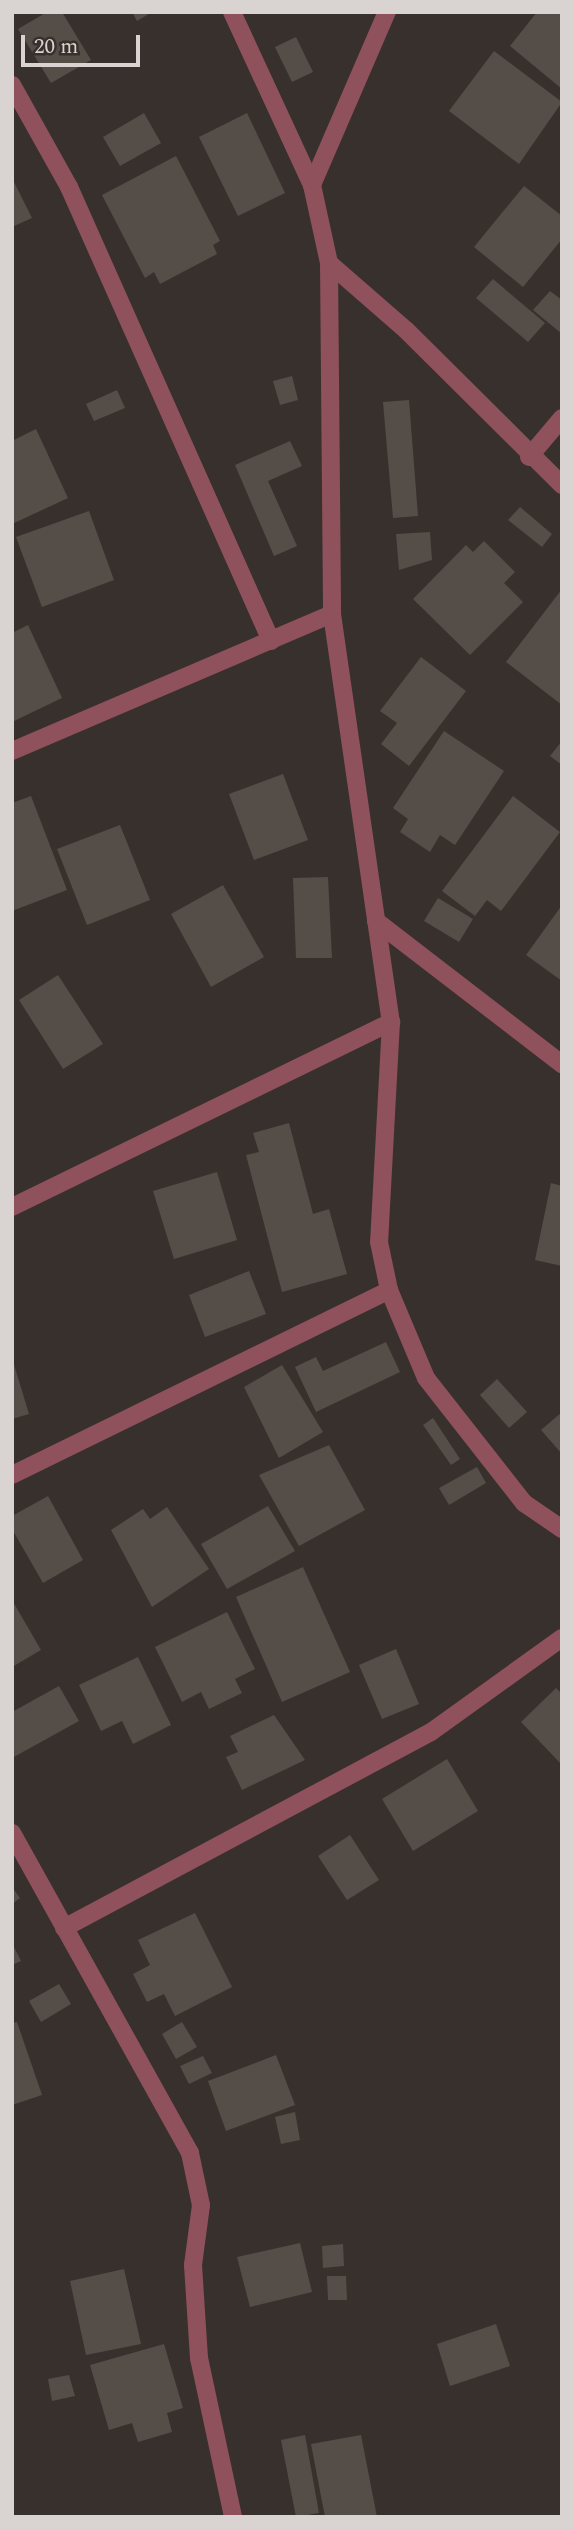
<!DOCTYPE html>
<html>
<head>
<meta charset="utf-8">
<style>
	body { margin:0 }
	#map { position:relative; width:574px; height:2529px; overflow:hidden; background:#38302c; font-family:Spectral,serif }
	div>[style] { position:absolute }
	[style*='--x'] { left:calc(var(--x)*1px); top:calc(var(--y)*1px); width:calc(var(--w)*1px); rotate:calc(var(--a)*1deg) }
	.building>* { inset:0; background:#554d48 }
	.minor>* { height:18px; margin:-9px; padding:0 9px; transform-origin:9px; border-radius:9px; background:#8f515b }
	span { translate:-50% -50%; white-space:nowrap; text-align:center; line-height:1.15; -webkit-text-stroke:5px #38302c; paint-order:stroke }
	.frame { position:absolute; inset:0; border:14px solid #d9d4d2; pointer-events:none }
	.scale { position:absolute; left:21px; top:35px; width:119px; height:32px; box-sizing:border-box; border:4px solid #d9d4d2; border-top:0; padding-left:9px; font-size:21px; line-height:24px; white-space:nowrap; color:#d9d4d2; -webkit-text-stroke:5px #38302c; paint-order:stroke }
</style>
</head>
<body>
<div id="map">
	<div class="building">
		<i style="clip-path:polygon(47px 12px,62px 12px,91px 60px,51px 83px,18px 29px)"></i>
		<i style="clip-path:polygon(132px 12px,152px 12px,137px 21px)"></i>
		<i style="clip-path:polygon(537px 12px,562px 12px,562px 89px,510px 46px)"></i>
		<i style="clip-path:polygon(296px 37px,313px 72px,292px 82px,275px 47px)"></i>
		<i style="clip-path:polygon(494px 51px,562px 102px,519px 164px,449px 111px)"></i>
		<i style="clip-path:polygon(144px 113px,161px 143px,120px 166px,103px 137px)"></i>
		<i style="clip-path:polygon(247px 113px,285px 193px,238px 216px,199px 137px)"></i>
		<i style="clip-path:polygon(176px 156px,220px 241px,213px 245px,217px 254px,160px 284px,154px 272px,145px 278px,102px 195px)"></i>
		<i style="clip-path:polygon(12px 178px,32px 218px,12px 227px)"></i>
		<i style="clip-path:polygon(524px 186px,562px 216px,562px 239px,523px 287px,474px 247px)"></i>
		<i style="clip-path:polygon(493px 279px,545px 323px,528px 342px,476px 298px)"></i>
		<i style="clip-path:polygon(550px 291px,562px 300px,562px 334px,533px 310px)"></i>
		<i style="clip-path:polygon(292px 376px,298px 400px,280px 405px,273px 381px)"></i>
		<i style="clip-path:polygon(117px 390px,125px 408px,94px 421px,86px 404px)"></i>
		<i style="clip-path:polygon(409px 400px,418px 516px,393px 518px,383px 402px)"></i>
		<i style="clip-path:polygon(36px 429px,68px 498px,12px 524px,12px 441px)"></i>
		<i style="clip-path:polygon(290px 441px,302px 466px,268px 481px,297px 546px,274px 556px,235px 465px)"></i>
		<i style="clip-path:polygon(520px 507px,552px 534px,542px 547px,508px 520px)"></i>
		<i style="clip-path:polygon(89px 511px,114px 580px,42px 607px,16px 537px)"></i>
		<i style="clip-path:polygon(430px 532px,432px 560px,399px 570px,396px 534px)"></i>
		<i style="clip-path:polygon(484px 541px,515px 572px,504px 583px,523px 602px,470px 655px,413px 599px,466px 545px,473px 552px)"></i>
		<i style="clip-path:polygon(562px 589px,562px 705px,506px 662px)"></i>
		<i style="clip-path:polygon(28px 625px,62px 698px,12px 722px,12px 633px)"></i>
		<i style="clip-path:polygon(421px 657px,466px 691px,409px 766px,381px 744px,397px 723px,380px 711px)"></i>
		<i style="clip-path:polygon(444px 731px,504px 771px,455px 845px,440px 835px,430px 852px,400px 832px,408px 819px,393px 808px)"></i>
		<i style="clip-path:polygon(562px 741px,562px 765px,550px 756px)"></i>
		<i style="clip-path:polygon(283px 774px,308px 840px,254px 860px,229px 794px)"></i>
		<i style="clip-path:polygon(31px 796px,67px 890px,12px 911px,12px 803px)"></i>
		<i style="clip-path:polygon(513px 796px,560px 832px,501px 911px,487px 900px,475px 916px,442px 891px)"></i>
		<i style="clip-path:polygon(120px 825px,150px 900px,87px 925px,57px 849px)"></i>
		<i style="clip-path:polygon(328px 877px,332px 958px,296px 958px,293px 878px)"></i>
		<i style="clip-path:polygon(223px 885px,264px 957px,211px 987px,171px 914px)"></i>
		<i style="clip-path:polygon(438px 898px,473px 919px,459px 942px,424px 921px)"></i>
		<i style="clip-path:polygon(562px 905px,562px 981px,526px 955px)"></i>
		<i style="clip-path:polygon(58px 975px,103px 1044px,63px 1069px,19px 1000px)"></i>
		<i style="clip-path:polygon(289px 1123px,313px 1214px,329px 1209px,347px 1274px,282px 1292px,246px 1155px,259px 1152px,253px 1133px)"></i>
		<i style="clip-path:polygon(217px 1172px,237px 1240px,174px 1259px,153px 1191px)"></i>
		<i style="clip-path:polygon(551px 1183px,562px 1186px,562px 1266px,535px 1260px)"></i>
		<i style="clip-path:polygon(249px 1271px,266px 1314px,205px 1337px,189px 1295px)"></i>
		<i style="clip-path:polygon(386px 1342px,400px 1372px,316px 1412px,295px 1367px,316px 1357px,323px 1371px)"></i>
		<i style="clip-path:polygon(12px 1358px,29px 1414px,12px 1419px)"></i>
		<i style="clip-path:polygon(282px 1365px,323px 1432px,279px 1458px,244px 1387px)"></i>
		<i style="clip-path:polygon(497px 1379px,527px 1412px,509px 1428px,480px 1395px)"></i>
		<i style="clip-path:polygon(562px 1412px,562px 1454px,541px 1430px)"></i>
		<i style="clip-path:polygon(433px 1418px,460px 1459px,451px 1465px,423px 1425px)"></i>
		<i style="clip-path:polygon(329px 1445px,365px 1510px,299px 1546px,259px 1475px)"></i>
		<i style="clip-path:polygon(477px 1467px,486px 1483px,449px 1505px,439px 1488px)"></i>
		<i style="clip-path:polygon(48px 1496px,83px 1560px,43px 1583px,12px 1529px,12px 1516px)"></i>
		<i style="clip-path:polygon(268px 1506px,295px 1551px,227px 1589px,201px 1544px)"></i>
		<i style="clip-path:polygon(167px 1507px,209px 1569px,152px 1607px,111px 1530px,143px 1509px,150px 1519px)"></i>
		<i style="clip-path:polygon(303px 1567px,350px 1672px,282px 1702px,236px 1597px)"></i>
		<i style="clip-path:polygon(12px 1600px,41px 1650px,12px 1667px)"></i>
		<i style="clip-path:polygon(227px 1612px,255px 1669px,235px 1679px,242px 1693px,209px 1709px,201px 1692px,182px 1702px,155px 1647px)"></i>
		<i style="clip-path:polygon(396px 1649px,419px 1704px,382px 1719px,359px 1665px)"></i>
		<i style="clip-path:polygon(138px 1657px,171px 1725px,133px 1744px,122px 1721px,101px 1731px,79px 1685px)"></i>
		<i style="clip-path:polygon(59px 1686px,79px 1721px,12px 1758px,12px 1712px)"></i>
		<i style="clip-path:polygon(556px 1688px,562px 1694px,562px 1765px,521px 1722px)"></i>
		<i style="clip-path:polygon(274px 1715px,305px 1760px,242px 1790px,226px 1757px,238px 1752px,230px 1736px)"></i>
		<i style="clip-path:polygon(447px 1759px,478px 1811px,413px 1851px,382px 1799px)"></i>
		<i style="clip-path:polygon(350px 1835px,379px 1880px,347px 1900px,318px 1856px)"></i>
		<i style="clip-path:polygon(12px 1887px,20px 1898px,12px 1904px)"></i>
		<i style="clip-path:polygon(195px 1913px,232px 1987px,175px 2016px,164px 1994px,147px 2002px,133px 1974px,150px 1965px,138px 1940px)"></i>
		<i style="clip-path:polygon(12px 1943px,21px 1961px,12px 1965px)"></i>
		<i style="clip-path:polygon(59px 1984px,71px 2004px,41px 2022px,29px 2001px)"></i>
		<i style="clip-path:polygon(17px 2022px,42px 2095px,12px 2105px,12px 2023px)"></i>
		<i style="clip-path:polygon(182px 2022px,197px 2047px,176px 2059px,162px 2034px)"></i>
		<i style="clip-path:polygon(276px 2055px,295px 2105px,226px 2131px,208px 2081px)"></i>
		<i style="clip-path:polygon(203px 2056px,212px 2073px,189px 2084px,180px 2066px)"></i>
		<i style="clip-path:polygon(295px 2112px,300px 2140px,281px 2144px,275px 2117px)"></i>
		<i style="clip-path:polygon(300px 2243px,312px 2292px,250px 2307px,237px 2257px)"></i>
		<i style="clip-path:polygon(343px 2244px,344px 2266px,323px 2268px,322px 2246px)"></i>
		<i style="clip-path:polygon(124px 2269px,141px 2344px,86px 2355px,70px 2281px)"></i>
		<i style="clip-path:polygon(327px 2276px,346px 2276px,347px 2300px,328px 2300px)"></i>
		<i style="clip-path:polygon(496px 2324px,510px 2366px,450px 2386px,437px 2344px)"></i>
		<i style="clip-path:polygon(164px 2344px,183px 2408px,167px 2413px,172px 2432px,138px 2442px,132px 2423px,109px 2430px,90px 2365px)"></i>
		<i style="clip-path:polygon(69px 2375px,75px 2396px,52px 2401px,48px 2379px)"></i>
		<i style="clip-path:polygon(305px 2435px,319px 2513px,296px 2517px,281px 2440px)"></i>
		<i style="clip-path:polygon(361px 2435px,377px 2517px,325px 2517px,311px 2444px)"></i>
	</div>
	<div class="minor">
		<i style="--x:232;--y:12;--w:191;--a:65.2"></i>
		<i style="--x:312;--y:185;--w:80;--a:77.7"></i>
		<i style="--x:329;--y:263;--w:351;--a:89.5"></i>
		<i style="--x:332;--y:614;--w:412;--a:81.8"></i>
		<i style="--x:391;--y:1022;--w:220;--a:93.1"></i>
		<i style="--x:379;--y:1242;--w:49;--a:78.2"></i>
		<i style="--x:389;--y:1290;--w:95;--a:67.2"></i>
		<i style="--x:426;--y:1378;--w:159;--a:51.9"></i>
		<i style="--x:524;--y:1503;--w:46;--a:34.4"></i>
		<i style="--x:12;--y:85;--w:117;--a:60.8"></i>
		<i style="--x:69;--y:187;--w:497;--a:66"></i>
		<i style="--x:312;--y:185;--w:189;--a:-66.6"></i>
		<i style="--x:329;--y:263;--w:102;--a:41"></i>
		<i style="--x:406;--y:330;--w:220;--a:44.8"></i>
		<i style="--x:529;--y:457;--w:51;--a:-49.8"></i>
		<i style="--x:12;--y:751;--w:348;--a:-23.2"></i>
		<i style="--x:376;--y:921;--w:235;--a:37.6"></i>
		<i style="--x:12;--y:1207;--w:422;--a:-26"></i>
		<i style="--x:12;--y:1475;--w:420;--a:-26.1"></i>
		<i style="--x:12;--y:1833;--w:366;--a:60.9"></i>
		<i style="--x:190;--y:2153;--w:53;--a:78.1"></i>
		<i style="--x:201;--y:2205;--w:61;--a:97.6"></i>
		<i style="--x:193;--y:2265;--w:93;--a:86.3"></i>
		<i style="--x:199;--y:2358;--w:163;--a:77.9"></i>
		<i style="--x:64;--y:1928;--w:416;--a:-28.1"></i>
		<i style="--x:431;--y:1732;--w:161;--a:-35.7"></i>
	</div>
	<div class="frame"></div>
	<div class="scale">20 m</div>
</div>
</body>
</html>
